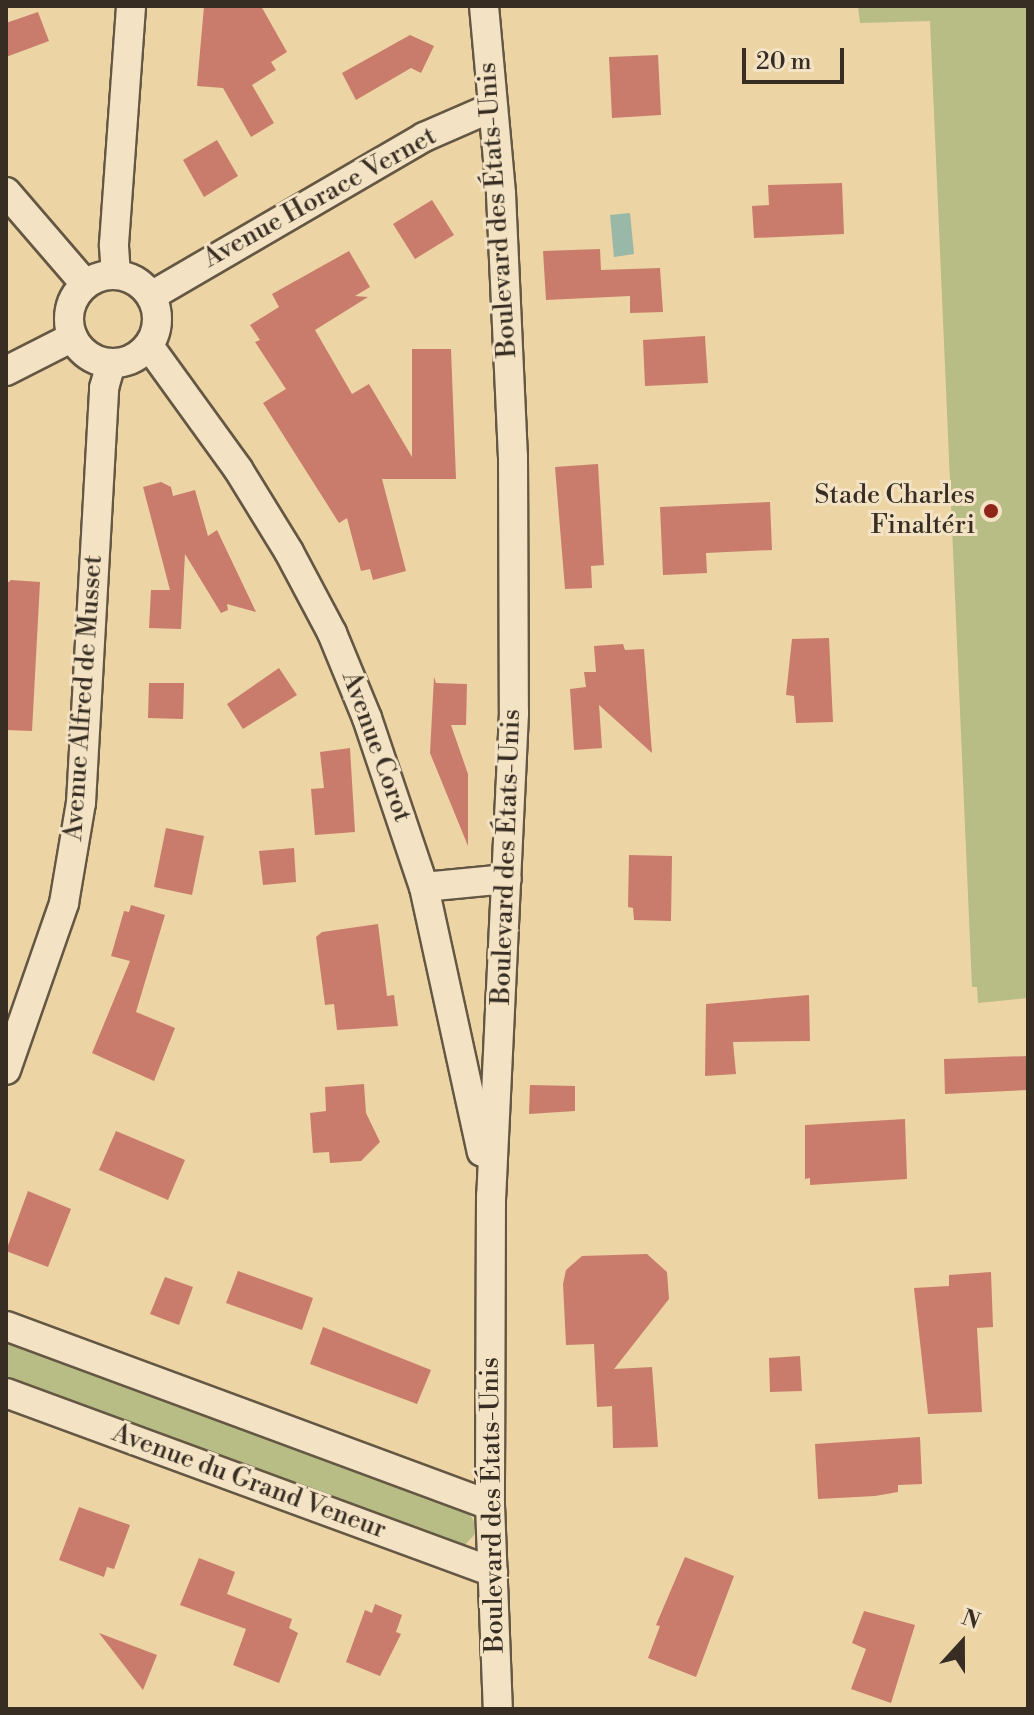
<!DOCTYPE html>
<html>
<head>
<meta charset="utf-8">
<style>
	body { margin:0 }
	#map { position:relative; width:1034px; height:1715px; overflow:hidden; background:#ecd4a4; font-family:"Libre Bodoni",serif }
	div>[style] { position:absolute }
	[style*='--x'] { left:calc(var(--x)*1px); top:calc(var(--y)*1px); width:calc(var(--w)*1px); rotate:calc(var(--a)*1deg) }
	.green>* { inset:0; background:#b8bc85 }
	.water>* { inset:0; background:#99b8a7 }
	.building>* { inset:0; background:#c97c6b }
	.roads { filter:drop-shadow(2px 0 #645743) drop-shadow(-2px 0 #645743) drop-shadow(0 2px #645743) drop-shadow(0 -2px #645743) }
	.street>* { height:28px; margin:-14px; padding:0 14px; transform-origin:14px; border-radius:14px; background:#f3e3c4 }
	.street>.ring { margin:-14px; padding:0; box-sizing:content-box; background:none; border:28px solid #f3e3c4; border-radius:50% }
	.dots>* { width:22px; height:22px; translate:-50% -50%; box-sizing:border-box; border:4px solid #f3e3c4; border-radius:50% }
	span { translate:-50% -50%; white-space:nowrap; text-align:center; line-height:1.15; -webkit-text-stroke:6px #f3e3c4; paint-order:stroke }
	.street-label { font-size:26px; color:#372d23 }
	.poi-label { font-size:26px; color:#372d23 }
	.right { translate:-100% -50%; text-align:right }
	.frame { position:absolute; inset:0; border:8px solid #372d23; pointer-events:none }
	.north { position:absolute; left:922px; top:1603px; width:80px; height:80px; -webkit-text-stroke:6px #f3e3c4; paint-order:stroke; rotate:21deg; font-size:22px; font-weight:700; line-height:32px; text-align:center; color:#372d23 }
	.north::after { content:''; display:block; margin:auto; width:28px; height:36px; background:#372d23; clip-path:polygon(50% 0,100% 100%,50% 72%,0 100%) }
	.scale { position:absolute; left:742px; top:48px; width:102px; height:36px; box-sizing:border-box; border:4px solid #372d23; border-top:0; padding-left:10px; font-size:24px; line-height:28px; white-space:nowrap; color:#372d23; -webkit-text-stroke:6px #f3e3c4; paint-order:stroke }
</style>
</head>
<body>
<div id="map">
	<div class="green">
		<i style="clip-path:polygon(858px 6px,1028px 6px,1028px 998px,978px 1003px,977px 987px,972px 987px,930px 21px,860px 23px)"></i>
		<i style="clip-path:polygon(6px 1338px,466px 1508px,476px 1525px,475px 1534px,463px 1547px,6px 1384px)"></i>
	</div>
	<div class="water">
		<i style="clip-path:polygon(630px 213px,634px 254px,614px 257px,610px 215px)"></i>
	</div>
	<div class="building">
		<i style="clip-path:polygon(204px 6px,261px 6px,287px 52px,271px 62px,276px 70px,252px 85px,274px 123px,251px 137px,223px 88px,197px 86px)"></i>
		<i style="clip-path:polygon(38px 12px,49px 41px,6px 57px,6px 23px)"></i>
		<i style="clip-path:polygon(410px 35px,434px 46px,421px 73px,411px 68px,356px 100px,342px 73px)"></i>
		<i style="clip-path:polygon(658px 55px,661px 115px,612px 118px,609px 57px)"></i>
		<i style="clip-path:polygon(217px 140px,238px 176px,204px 197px,183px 160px)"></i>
		<i style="clip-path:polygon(842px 183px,844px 234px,754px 238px,752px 206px,769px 205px,768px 185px)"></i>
		<i style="clip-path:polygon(432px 200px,454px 235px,415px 259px,393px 224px)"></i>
		<i style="clip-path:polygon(600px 249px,601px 270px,660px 268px,663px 312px,630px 313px,630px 296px,546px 300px,543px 251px)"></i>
		<i style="clip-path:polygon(349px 251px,370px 287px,355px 296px,368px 297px,315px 330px,352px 394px,369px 384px,412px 457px,412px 349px,451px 349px,456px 479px,382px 479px,406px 571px,373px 580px,370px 569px,361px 571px,347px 518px,339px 523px,263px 403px,286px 389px,255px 342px,260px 340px,250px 325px,279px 307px,272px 294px)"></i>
		<i style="clip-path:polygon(705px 336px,708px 383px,645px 386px,643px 340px)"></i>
		<i style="clip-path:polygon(598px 464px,604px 565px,591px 566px,592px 588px,565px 589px,555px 467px)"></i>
		<i style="clip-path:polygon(161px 482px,171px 487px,173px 496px,195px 490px,208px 536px,217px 530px,256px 612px,227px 604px,228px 610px,221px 613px,185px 554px,181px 629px,149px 628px,151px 590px,170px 590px,143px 487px)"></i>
		<i style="clip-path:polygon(770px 502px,772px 550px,706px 553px,707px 573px,663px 575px,660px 507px)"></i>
		<i style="clip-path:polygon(11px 580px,40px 582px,32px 731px,6px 730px,6px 584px)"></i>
		<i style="clip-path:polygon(829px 638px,833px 722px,796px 723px,794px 696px,786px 695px,792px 639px)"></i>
		<i style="clip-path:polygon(623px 644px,625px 650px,644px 649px,652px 753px,599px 705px,602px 748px,574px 750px,570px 689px,586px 687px,584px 672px,596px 672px,594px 646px)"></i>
		<i style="clip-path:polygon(279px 668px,297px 695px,243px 729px,227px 704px)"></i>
		<i style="clip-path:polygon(434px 677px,436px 683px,467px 684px,466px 725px,451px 725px,468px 774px,468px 846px,430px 753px)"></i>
		<i style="clip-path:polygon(149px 683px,184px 683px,183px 719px,148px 718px)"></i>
		<i style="clip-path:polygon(350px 748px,355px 832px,315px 835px,311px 789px,324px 788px,320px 752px)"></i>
		<i style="clip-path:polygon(166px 828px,204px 836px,192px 895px,154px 887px)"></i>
		<i style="clip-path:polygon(294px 848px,296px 882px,263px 885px,259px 851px)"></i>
		<i style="clip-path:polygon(629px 855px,672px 856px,671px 921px,634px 920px,633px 908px,628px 907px)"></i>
		<i style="clip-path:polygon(131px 905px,165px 915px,136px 1012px,175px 1028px,154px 1081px,92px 1053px,130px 961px,111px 956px,124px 911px,129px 912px)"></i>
		<i style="clip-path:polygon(378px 924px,387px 996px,394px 995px,398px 1026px,337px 1030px,334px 1004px,325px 1005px,316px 937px,322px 932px)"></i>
		<i style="clip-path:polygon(809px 995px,810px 1041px,733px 1042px,736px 1074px,705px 1076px,706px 1004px)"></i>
		<i style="clip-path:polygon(1028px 1056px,1028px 1090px,945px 1094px,944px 1059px)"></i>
		<i style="clip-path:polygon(364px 1084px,366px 1113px,380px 1142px,361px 1161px,330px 1163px,329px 1152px,313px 1153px,310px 1113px,326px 1111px,325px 1087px)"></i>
		<i style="clip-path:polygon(530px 1085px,575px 1086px,575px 1111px,529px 1114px)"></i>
		<i style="clip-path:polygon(905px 1119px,907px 1179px,810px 1185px,810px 1178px,805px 1179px,805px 1125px)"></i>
		<i style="clip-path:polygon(116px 1131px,185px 1160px,168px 1200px,99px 1170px)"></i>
		<i style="clip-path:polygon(28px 1191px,71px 1209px,48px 1267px,6px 1251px)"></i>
		<i style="clip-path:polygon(647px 1254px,667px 1272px,669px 1299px,614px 1369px,652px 1367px,658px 1447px,613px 1448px,612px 1406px,597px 1407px,594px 1344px,566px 1345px,563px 1284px,566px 1270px,582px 1256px)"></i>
		<i style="clip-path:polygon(238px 1271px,313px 1298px,302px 1330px,226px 1303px)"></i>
		<i style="clip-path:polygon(991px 1272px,993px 1327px,977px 1328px,982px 1412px,928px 1414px,914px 1288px,949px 1286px,949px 1275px)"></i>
		<i style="clip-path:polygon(165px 1277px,193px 1287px,179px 1325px,150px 1314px)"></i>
		<i style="clip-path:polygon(323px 1327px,431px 1370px,417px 1404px,310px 1364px)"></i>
		<i style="clip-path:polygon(800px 1356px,802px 1391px,770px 1392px,769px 1358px)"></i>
		<i style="clip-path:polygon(920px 1437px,922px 1484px,898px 1485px,898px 1492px,875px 1496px,818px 1499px,815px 1444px)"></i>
		<i style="clip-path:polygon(79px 1507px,130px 1525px,114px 1569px,107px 1567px,104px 1577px,59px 1560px)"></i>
		<i style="clip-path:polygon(685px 1557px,734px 1576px,696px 1677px,648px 1658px,660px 1626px,656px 1625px)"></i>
		<i style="clip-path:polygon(199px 1558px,235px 1572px,227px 1594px,292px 1619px,289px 1628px,298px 1633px,279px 1683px,233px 1665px,246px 1629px,180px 1605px)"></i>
		<i style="clip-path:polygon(375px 1604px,402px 1615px,396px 1632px,401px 1634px,380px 1676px,346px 1662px,365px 1610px,372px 1613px)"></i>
		<i style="clip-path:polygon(864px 1611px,915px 1625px,891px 1703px,851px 1689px,866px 1649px,852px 1643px)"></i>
		<i style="clip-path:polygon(99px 1633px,157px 1655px,143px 1690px)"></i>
	</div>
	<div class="roads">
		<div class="street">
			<i style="--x:484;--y:6;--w:189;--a:84.8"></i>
			<i style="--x:501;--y:194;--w:263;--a:87.4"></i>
			<i style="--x:513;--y:457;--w:256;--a:89.8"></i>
			<i style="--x:514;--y:713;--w:484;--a:92.7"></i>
			<i style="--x:491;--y:1196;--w:309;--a:90.2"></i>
			<i style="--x:490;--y:1505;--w:204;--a:87.8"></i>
			<i style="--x:6;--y:192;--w:121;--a:49.3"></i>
			<i class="ring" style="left:69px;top:275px;width:60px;height:60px"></i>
			<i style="--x:116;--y:275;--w:31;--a:-94"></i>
			<i style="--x:114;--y:244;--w:239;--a:-85.9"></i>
			<i style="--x:151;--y:296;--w:316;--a:-30.2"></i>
			<i style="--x:424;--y:137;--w:75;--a:-23.5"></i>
			<i style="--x:149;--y:346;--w:152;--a:54.1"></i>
			<i style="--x:238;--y:469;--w:97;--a:58.4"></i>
			<i style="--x:289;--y:552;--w:92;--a:62"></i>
			<i style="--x:332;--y:633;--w:92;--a:67.6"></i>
			<i style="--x:367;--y:718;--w:178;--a:71.4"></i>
			<i style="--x:424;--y:887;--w:271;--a:77.7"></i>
			<i style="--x:6;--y:371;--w:75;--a:-26.9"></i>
			<i style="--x:424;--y:887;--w:83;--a:-5.5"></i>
			<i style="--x:6;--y:1070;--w:177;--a:-70.8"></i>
			<i style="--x:64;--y:903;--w:101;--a:-80.4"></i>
			<i style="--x:81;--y:803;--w:416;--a:-86.8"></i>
			<i style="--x:104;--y:388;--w:25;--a:-74"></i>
			<i style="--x:6;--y:1326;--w:516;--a:20.3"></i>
			<i style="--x:6;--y:1393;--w:519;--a:20.18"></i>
		</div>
	</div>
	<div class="dots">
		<i style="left:991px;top:511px;background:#8f2418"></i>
	</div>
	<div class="street-label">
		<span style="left:320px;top:198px;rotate:-29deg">Avenue Horace Vernet</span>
		<span style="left:498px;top:210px;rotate:-94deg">Boulevard des États-Unis</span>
		<span style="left:84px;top:698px;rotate:-86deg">Avenue Alfred de Musset</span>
		<span style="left:376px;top:747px;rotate:70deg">Avenue Corot</span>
		<span style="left:507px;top:857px;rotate:-88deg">Boulevard des États-Unis</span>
		<span style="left:249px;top:1482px;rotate:20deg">Avenue du Grand Veneur</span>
		<span style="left:493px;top:1505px;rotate:-91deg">Boulevard des États-Unis</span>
	</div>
	<div class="poi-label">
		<span class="right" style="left:975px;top:511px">Stade Charles<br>Finaltéri</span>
	</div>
	<div class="frame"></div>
	<div class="north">N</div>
	<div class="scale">20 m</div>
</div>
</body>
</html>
